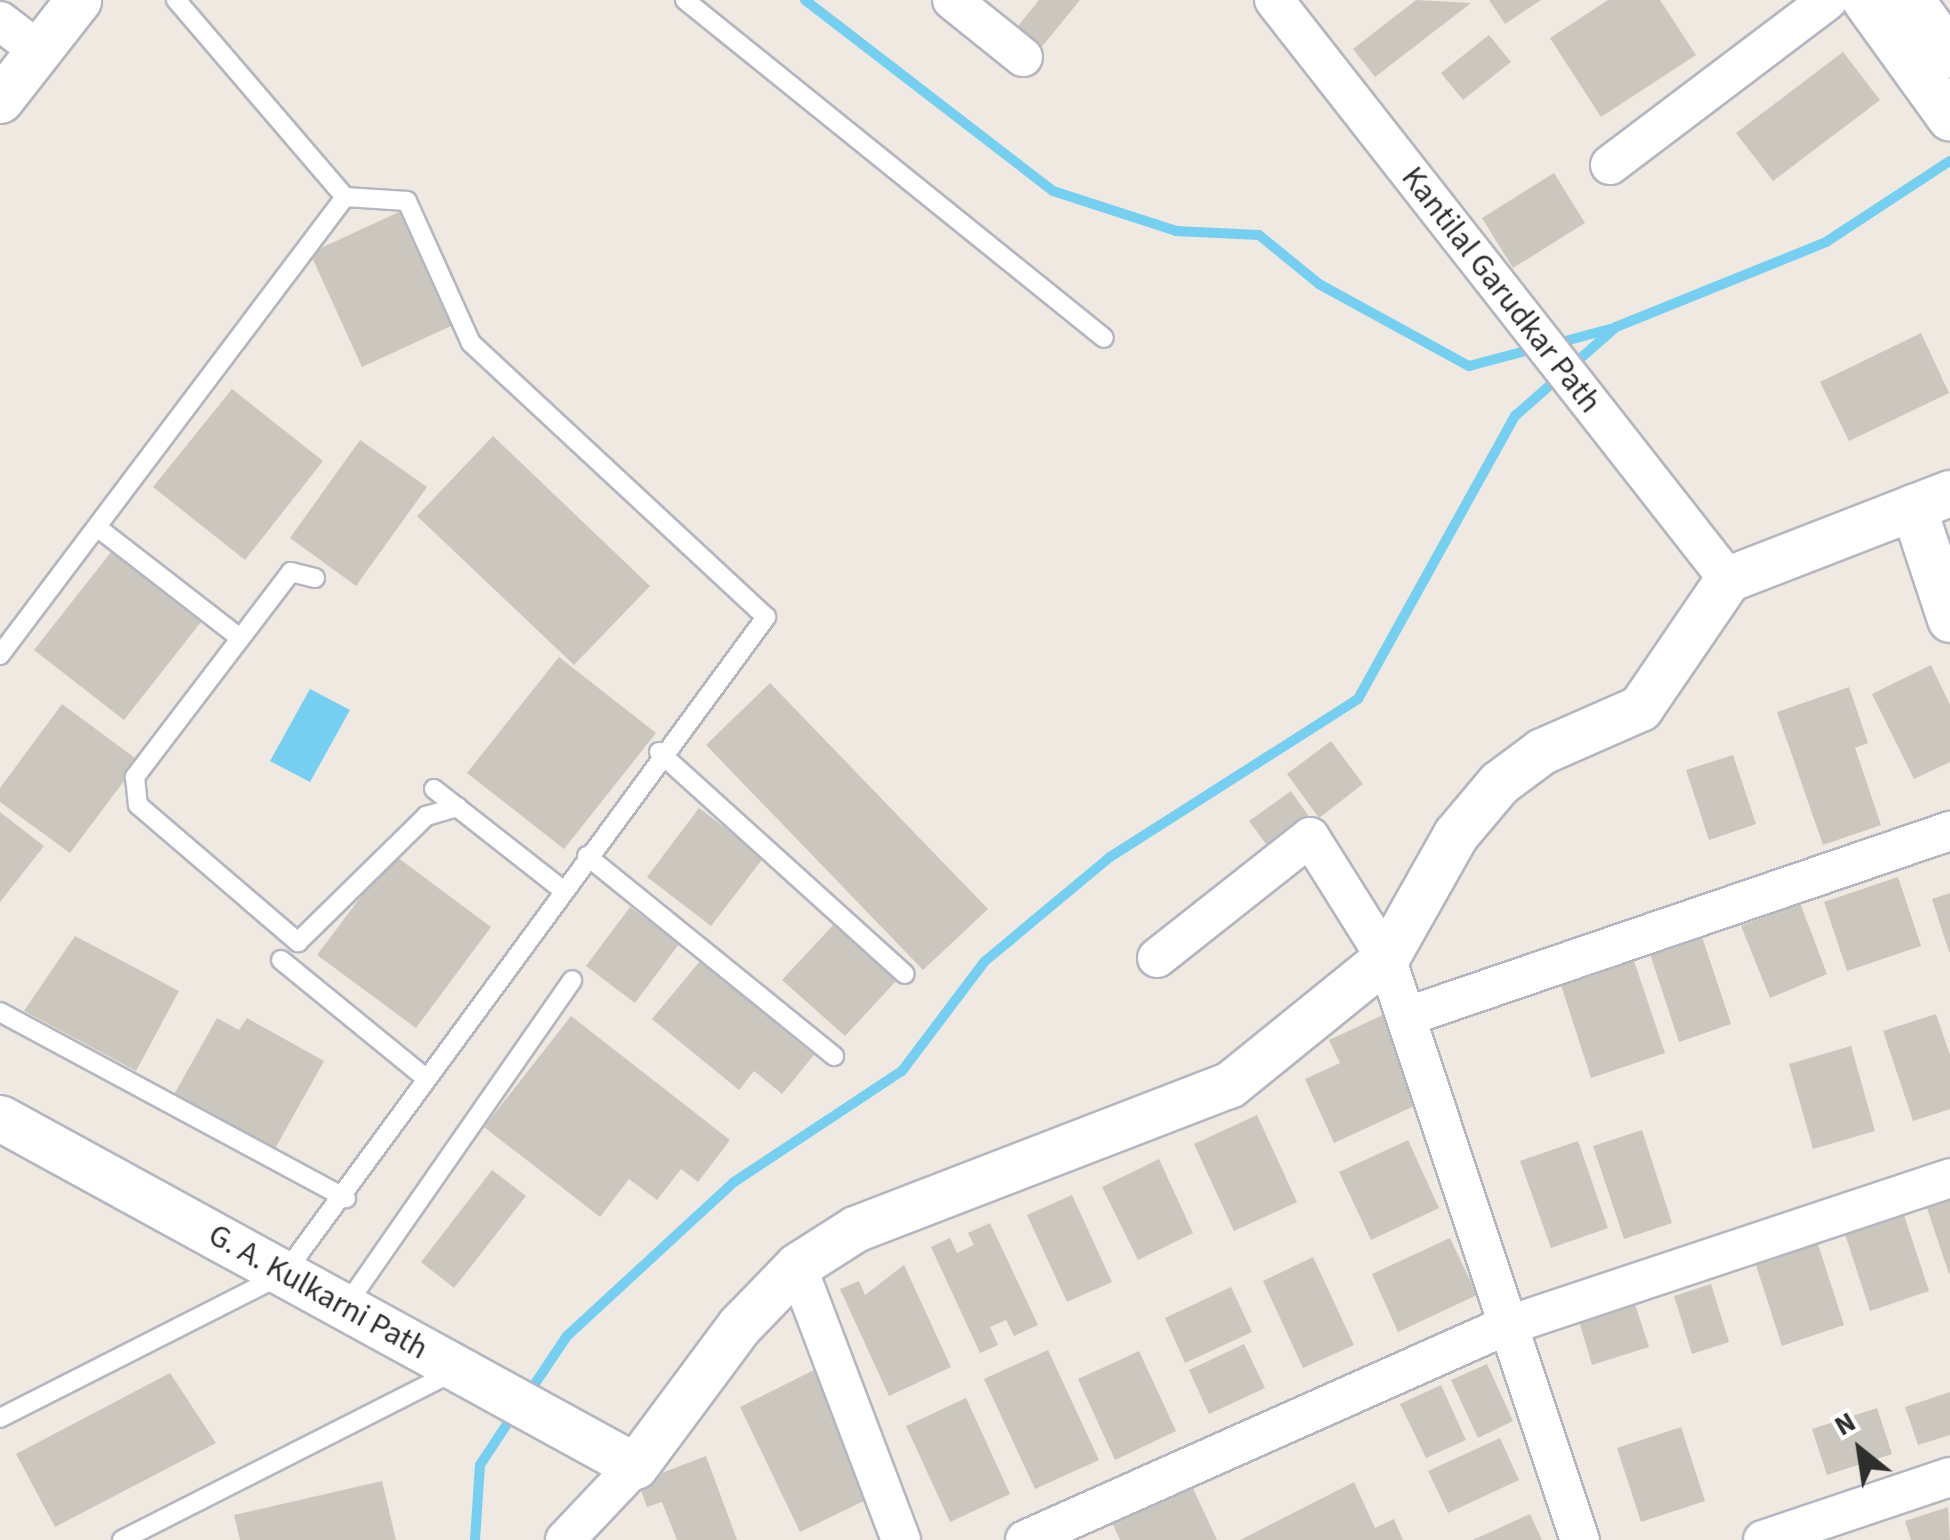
<!DOCTYPE html>
<html>
<head>
<meta charset="utf-8">
<style>
	body { margin:0 }
	#map { position:relative; width:1950px; height:1540px; overflow:hidden; background:#efe9e1; font-family:"Source Sans 3",sans-serif }
	div>[style] { position:absolute }
	[style*='--x'] { left:calc(var(--x)*1px); top:calc(var(--y)*1px); width:calc(var(--w)*1px); rotate:calc(var(--a)*1deg) }
	.water>* { inset:0; background:#75cff0 }
	.stream>* { height:10px; margin:-5px; padding:0 5px; transform-origin:5px; border-radius:5px; background:#75cff0 }
	.building>* { inset:0; background:#cbc7bf }
	.roads { filter:drop-shadow(2px 0 #b4b7c1) drop-shadow(-2px 0 #b4b7c1) drop-shadow(0 2px #b4b7c1) drop-shadow(0 -2px #b4b7c1) }
	.service>* { height:18px; margin:-9px; padding:0 9px; transform-origin:9px; border-radius:9px; background:#fff }
	.minor>* { height:38px; margin:-19px; padding:0 19px; transform-origin:19px; border-radius:19px; background:#fff }
	.tertiary>* { height:45px; margin:-22.5px; padding:0 22.5px; transform-origin:22.5px; border-radius:22.5px; background:#fff }
	span { translate:-50% -50%; white-space:nowrap; text-align:center; line-height:1.15; -webkit-text-stroke:8px #fff; paint-order:stroke }
	.street-label { font-size:32px; color:#2e2e2e }
	.north { position:absolute; left:1810px; top:1400px; width:100px; height:100px; -webkit-text-stroke:8px #fff; paint-order:stroke; rotate:330deg; font-size:28px; font-weight:700; line-height:40px; text-align:center; color:#2e2e2e }
	.north::after { content:''; display:block; margin:auto; width:35px; height:45px; background:#2e2e2e; clip-path:polygon(50% 0,100% 100%,50% 72%,0 100%) }
</style>
</head>
<body>
<div id="map">
	<div class="water">
		<i style="clip-path:polygon(310px 689px,350px 710px,310px 782px,270px 761px)"></i>
	</div>
	<div class="stream">
		<i style="--x:805;--y:0;--w:313;--a:37.6"></i>
		<i style="--x:1053;--y:191;--w:129;--a:18"></i>
		<i style="--x:1176;--y:231;--w:83;--a:2.8"></i>
		<i style="--x:1259;--y:235;--w:77;--a:39.2"></i>
		<i style="--x:1319;--y:284;--w:171;--a:28.7"></i>
		<i style="--x:1469;--y:366;--w:70;--a:-14.8"></i>
		<i style="--x:1554;--y:344;--w:58;--a:-15"></i>
		<i style="--x:528;--y:1394;--w:70;--a:-56.1"></i>
		<i style="--x:567;--y:1336;--w:227;--a:-42.7"></i>
		<i style="--x:734;--y:1182;--w:201;--a:-33.5"></i>
		<i style="--x:902;--y:1071;--w:136;--a:-53"></i>
		<i style="--x:984;--y:962;--w:164;--a:-39.8"></i>
		<i style="--x:1110;--y:857;--w:294;--a:-32.5"></i>
		<i style="--x:1358;--y:699;--w:324;--a:-61"></i>
		<i style="--x:1515;--y:416;--w:135;--a:-41.4"></i>
		<i style="--x:1616;--y:327;--w:227;--a:-22"></i>
		<i style="--x:1826;--y:242;--w:148;--a:-33.2"></i>
		<i style="--x:475;--y:1540;--w:75;--a:-86.2"></i>
		<i style="--x:480;--y:1465;--w:64;--a:-56.6"></i>
	</div>
	<div class="building">
		<i style="clip-path:polygon(1039px 0,1080px 0,1035px 55px,1011px 35px)"></i>
		<i style="clip-path:polygon(1416px 0,1471px 3px,1375px 77px,1353px 49px)"></i>
		<i style="clip-path:polygon(1489px 0,1541px 0,1505px 24px)"></i>
		<i style="clip-path:polygon(1608px 0,1660px 0,1696px 55px,1601px 117px,1550px 38px)"></i>
		<i style="clip-path:polygon(1489px 35px,1511px 62px,1463px 100px,1441px 73px)"></i>
		<i style="clip-path:polygon(1843px 52px,1880px 100px,1773px 181px,1736px 133px)"></i>
		<i style="clip-path:polygon(1554px 173px,1585px 223px,1513px 268px,1482px 218px)"></i>
		<i style="clip-path:polygon(399px 212px,451px 326px,362px 367px,310px 253px)"></i>
		<i style="clip-path:polygon(1921px 333px,1949px 393px,1849px 441px,1820px 382px)"></i>
		<i style="clip-path:polygon(232px 389px,323px 461px,245px 560px,153px 487px)"></i>
		<i style="clip-path:polygon(493px 436px,650px 586px,574px 665px,417px 516px)"></i>
		<i style="clip-path:polygon(360px 440px,427px 487px,356px 586px,290px 538px)"></i>
		<i style="clip-path:polygon(111px 552px,201px 622px,124px 720px,34px 650px)"></i>
		<i style="clip-path:polygon(559px 657px,656px 733px,564px 849px,467px 773px)"></i>
		<i style="clip-path:polygon(1931px 665px,1950px 705px,1950px 762px,1914px 779px,1872px 694px)"></i>
		<i style="clip-path:polygon(770px 683px,988px 909px,923px 970px,706px 745px)"></i>
		<i style="clip-path:polygon(1849px 687px,1868px 743px,1855px 748px,1881px 825px,1823px 845px,1777px 712px)"></i>
		<i style="clip-path:polygon(62px 704px,139px 761px,70px 853px,0 802px,0 788px)"></i>
		<i style="clip-path:polygon(1331px 741px,1363px 784px,1319px 818px,1287px 774px)"></i>
		<i style="clip-path:polygon(1733px 755px,1756px 824px,1709px 840px,1686px 770px)"></i>
		<i style="clip-path:polygon(1291px 791px,1310px 818px,1269px 848px,1249px 821px)"></i>
		<i style="clip-path:polygon(699px 808px,764px 857px,711px 926px,647px 877px)"></i>
		<i style="clip-path:polygon(0 812px,44px 846px,0 902px)"></i>
		<i style="clip-path:polygon(393px 854px,491px 927px,416px 1028px,317px 955px)"></i>
		<i style="clip-path:polygon(1898px 877px,1921px 946px,1847px 971px,1824px 902px)"></i>
		<i style="clip-path:polygon(1950px 893px,1950px 952px,1949px 952px,1932px 899px)"></i>
		<i style="clip-path:polygon(1800px 903px,1827px 974px,1770px 998px,1741px 926px)"></i>
		<i style="clip-path:polygon(630px 907px,679px 944px,635px 1003px,586px 966px)"></i>
		<i style="clip-path:polygon(836px 922px,898px 979px,845px 1036px,782px 980px)"></i>
		<i style="clip-path:polygon(75px 936px,179px 991px,136px 1071px,24px 1011px)"></i>
		<i style="clip-path:polygon(1702px 937px,1731px 1024px,1679px 1042px,1650px 954px)"></i>
		<i style="clip-path:polygon(1633px 958px,1665px 1053px,1591px 1078px,1560px 982px)"></i>
		<i style="clip-path:polygon(700px 961px,814px 1055px,782px 1094px,754px 1071px,739px 1090px,652px 1019px)"></i>
		<i style="clip-path:polygon(1385px 1014px,1425px 1101px,1334px 1143px,1305px 1079px,1340px 1063px,1329px 1040px)"></i>
		<i style="clip-path:polygon(1936px 1014px,1950px 1055px,1950px 1109px,1913px 1121px,1883px 1031px)"></i>
		<i style="clip-path:polygon(571px 1016px,730px 1140px,698px 1182px,681px 1169px,657px 1200px,629px 1179px,600px 1217px,484px 1127px)"></i>
		<i style="clip-path:polygon(217px 1018px,239px 1030px,247px 1018px,324px 1061px,272px 1154px,172px 1098px)"></i>
		<i style="clip-path:polygon(1851px 1046px,1875px 1131px,1813px 1149px,1789px 1064px)"></i>
		<i style="clip-path:polygon(1257px 1115px,1297px 1202px,1234px 1231px,1194px 1144px)"></i>
		<i style="clip-path:polygon(1642px 1130px,1672px 1223px,1624px 1239px,1593px 1146px)"></i>
		<i style="clip-path:polygon(1408px 1140px,1439px 1208px,1371px 1240px,1339px 1172px)"></i>
		<i style="clip-path:polygon(1578px 1141px,1608px 1228px,1551px 1248px,1520px 1161px)"></i>
		<i style="clip-path:polygon(1159px 1159px,1193px 1233px,1138px 1260px,1102px 1187px)"></i>
		<i style="clip-path:polygon(492px 1170px,526px 1196px,454px 1288px,421px 1262px)"></i>
		<i style="clip-path:polygon(1950px 1187px,1950px 1274px,1949px 1274px,1923px 1196px)"></i>
		<i style="clip-path:polygon(1072px 1195px,1112px 1282px,1067px 1302px,1027px 1215px)"></i>
		<i style="clip-path:polygon(1903px 1212px,1929px 1291px,1870px 1311px,1844px 1231px)"></i>
		<i style="clip-path:polygon(990px 1223px,1038px 1325px,1014px 1336px,1006px 1320px,990px 1327px,998px 1345px,980px 1353px,931px 1247px,950px 1238px,957px 1253px,974px 1245px,968px 1233px)"></i>
		<i style="clip-path:polygon(1450px 1238px,1477px 1295px,1398px 1332px,1372px 1274px)"></i>
		<i style="clip-path:polygon(1817px 1241px,1844px 1325px,1782px 1346px,1755px 1262px)"></i>
		<i style="clip-path:polygon(1313px 1257px,1354px 1345px,1303px 1368px,1263px 1281px)"></i>
		<i style="clip-path:polygon(904px 1265px,951px 1367px,889px 1396px,840px 1289px,859px 1281px,865px 1295px)"></i>
		<i style="clip-path:polygon(1711px 1284px,1729px 1342px,1692px 1354px,1674px 1296px)"></i>
		<i style="clip-path:polygon(1231px 1287px,1252px 1332px,1185px 1363px,1165px 1318px)"></i>
		<i style="clip-path:polygon(1631px 1292px,1649px 1347px,1592px 1365px,1576px 1311px)"></i>
		<i style="clip-path:polygon(1244px 1344px,1265px 1388px,1209px 1414px,1189px 1370px)"></i>
		<i style="clip-path:polygon(1048px 1350px,1099px 1460px,1035px 1489px,984px 1379px)"></i>
		<i style="clip-path:polygon(1139px 1351px,1176px 1431px,1115px 1460px,1078px 1379px)"></i>
		<i style="clip-path:polygon(1487px 1364px,1513px 1421px,1478px 1438px,1451px 1380px)"></i>
		<i style="clip-path:polygon(816px 1369px,880px 1493px,800px 1532px,740px 1407px)"></i>
		<i style="clip-path:polygon(170px 1373px,216px 1443px,55px 1527px,16px 1454px)"></i>
		<i style="clip-path:polygon(1441px 1385px,1466px 1440px,1426px 1458px,1400px 1404px)"></i>
		<i style="clip-path:polygon(1950px 1392px,1950px 1435px,1918px 1445px,1905px 1407px)"></i>
		<i style="clip-path:polygon(966px 1398px,1010px 1494px,950px 1522px,906px 1426px)"></i>
		<i style="clip-path:polygon(1877px 1408px,1892px 1454px,1827px 1475px,1812px 1429px)"></i>
		<i style="clip-path:polygon(1681px 1427px,1705px 1501px,1641px 1522px,1617px 1448px)"></i>
		<i style="clip-path:polygon(1500px 1438px,1519px 1480px,1448px 1513px,1428px 1471px)"></i>
		<i style="clip-path:polygon(706px 1456px,737px 1540px,677px 1540px,662px 1502px,647px 1507px,638px 1482px)"></i>
		<i style="clip-path:polygon(382px 1481px,396px 1540px,240px 1540px,234px 1515px)"></i>
		<i style="clip-path:polygon(1354px 1482px,1375px 1528px,1394px 1519px,1403px 1540px,1240px 1540px)"></i>
		<i style="clip-path:polygon(1191px 1484px,1217px 1540px,1120px 1540px,1111px 1520px)"></i>
		<i style="clip-path:polygon(1948px 1507px,1950px 1540px,1911px 1540px,1905px 1521px)"></i>
		<i style="clip-path:polygon(1530px 1514px,1542px 1540px,1473px 1540px)"></i>
	</div>
	<div class="roads">
		<div class="service">
			<i style="--x:685;--y:0;--w:538;--a:38.89"></i>
			<i style="--x:102;--y:531;--w:175;--a:37.8"></i>
			<i style="--x:315;--y:578;--w:25;--a:-166"></i>
			<i style="--x:291;--y:572;--w:258;--a:127.3"></i>
			<i style="--x:135;--y:777;--w:28;--a:84"></i>
			<i style="--x:138;--y:805;--w:211;--a:40.6"></i>
			<i style="--x:298;--y:942;--w:180;--a:-44.5"></i>
			<i style="--x:426;--y:816;--w:33;--a:-16"></i>
			<i style="--x:0;--y:655;--w:573;--a:-53.01"></i>
			<i style="--x:659;--y:752;--w:331;--a:42.1"></i>
			<i style="--x:434;--y:789;--w:165;--a:38.1"></i>
			<i style="--x:587;--y:856;--w:318;--a:39"></i>
			<i style="--x:281;--y:960;--w:188;--a:39.2"></i>
			<i style="--x:0;--y:1012;--w:393;--a:28.3"></i>
			<i style="--x:345;--y:1307;--w:398;--a:-55.2"></i>
			<i style="--x:0;--y:1418;--w:318;--a:-26.9"></i>
			<i style="--x:284;--y:1274;--w:815;--a:-53.73"></i>
			<i style="--x:766;--y:617;--w:403;--a:-137.1"></i>
			<i style="--x:471;--y:343;--w:156;--a:-114.3"></i>
			<i style="--x:407;--y:201;--w:62;--a:-176.3"></i>
			<i style="--x:345;--y:197;--w:260;--a:-130.6"></i>
			<i style="--x:122;--y:1540;--w:371;--a:-26.9"></i>
		</div>
		<div class="minor">
			<i style="--x:952;--y:0;--w:91;--a:38.8"></i>
			<i style="--x:1274;--y:0;--w:736;--a:51.9"></i>
			<i style="--x:0;--y:21;--w:49;--a:37.6"></i>
			<i style="--x:1610;--y:165;--w:273;--a:-37.1"></i>
			<i style="--x:1157;--y:958;--w:195;--a:-38.3"></i>
			<i style="--x:1310;--y:837;--w:143;--a:57.9"></i>
			<i style="--x:1386;--y:958;--w:613;--a:71.57"></i>
			<i style="--x:1408;--y:1016;--w:573;--a:-18.85"></i>
			<i style="--x:797;--y:1266;--w:293;--a:69.2"></i>
			<i style="--x:565;--y:1540;--w:102;--a:-46.6"></i>
			<i style="--x:1025;--y:1540;--w:523;--a:-24.02"></i>
			<i style="--x:1503;--y:1327;--w:471;--a:-18.4"></i>
			<i style="--x:1763;--y:1540;--w:197;--a:-18.6"></i>
		</div>
		<div class="tertiary">
			<i style="--x:1865;--y:0;--w:145;--a:54.2"></i>
			<i style="--x:1911;--y:0;--w:67;--a:54.2"></i>
			<i style="--x:0;--y:100;--w:127;--a:-52"></i>
			<i style="--x:1913;--y:507;--w:118;--a:71.7"></i>
			<i style="--x:0;--y:1118;--w:724;--a:28.72"></i>
			<i style="--x:635;--y:1466;--w:174;--a:-53.4"></i>
			<i style="--x:739;--y:1326;--w:83;--a:-46"></i>
			<i style="--x:797;--y:1266;--w:69;--a:-32.5"></i>
			<i style="--x:855;--y:1229;--w:401;--a:-21.1"></i>
			<i style="--x:1229;--y:1085;--w:202;--a:-39"></i>
			<i style="--x:1386;--y:958;--w:142;--a:-60.6"></i>
			<i style="--x:1456;--y:834;--w:67;--a:-49.9"></i>
			<i style="--x:1499;--y:783;--w:54;--a:-36.7"></i>
			<i style="--x:1542;--y:751;--w:107;--a:-23.7"></i>
			<i style="--x:1640;--y:708;--w:156;--a:-55.7"></i>
			<i style="--x:1728;--y:579;--w:238;--a:-21.2"></i>
		</div>
	</div>
	<div class="street-label">
		<span style="left:1501px;top:290px;rotate:52deg">Kantilal Garudkar Path</span>
		<span style="left:318px;top:1292px;rotate:29deg">G. A. Kulkarni Path</span>
	</div>
	<div class="north">N</div>
</div>
</body>
</html>
